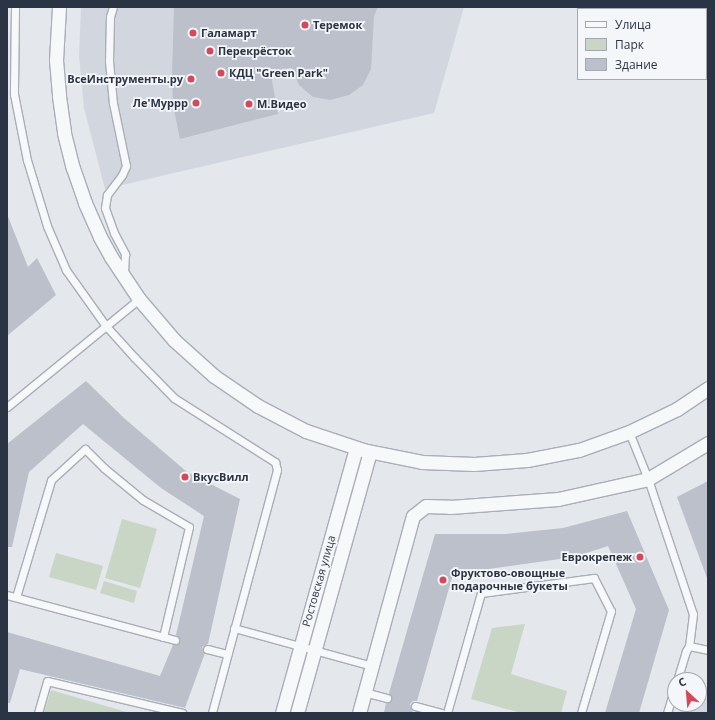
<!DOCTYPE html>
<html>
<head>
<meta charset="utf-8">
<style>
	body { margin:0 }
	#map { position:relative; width:715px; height:720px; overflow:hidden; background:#e4e7ec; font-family:"Open Sans",sans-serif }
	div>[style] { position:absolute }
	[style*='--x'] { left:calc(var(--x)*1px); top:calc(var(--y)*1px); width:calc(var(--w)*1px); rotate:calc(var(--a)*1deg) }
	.built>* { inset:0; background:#d2d6de }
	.green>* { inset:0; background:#c9d6c5 }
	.building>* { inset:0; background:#bbc0ca }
	.roads { filter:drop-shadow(1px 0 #a9aeb7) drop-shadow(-1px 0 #a9aeb7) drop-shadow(0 1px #a9aeb7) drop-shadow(0 -1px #a9aeb7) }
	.service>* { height:7px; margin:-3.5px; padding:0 3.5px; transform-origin:3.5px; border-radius:3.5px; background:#f7f8fa }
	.minor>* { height:13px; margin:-6.5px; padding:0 6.5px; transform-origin:6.5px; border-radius:6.5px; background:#f7f8fa }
	.dots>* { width:11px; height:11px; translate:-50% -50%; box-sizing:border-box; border:2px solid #f4f6f9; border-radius:50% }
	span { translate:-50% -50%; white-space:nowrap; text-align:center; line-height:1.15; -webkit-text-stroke:3.5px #f4f6f9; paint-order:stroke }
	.poi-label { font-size:11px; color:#2b3445; font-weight:700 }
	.left { translate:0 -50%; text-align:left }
	.right { translate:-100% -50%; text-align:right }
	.street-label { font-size:11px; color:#2b3445 }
	.frame { position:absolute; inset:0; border:8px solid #2b3445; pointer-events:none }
	.legend { position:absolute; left:577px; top:8px; width:130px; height:72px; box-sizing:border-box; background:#f4f6f9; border:1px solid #a4a8b1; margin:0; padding:5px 7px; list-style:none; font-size:12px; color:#2b3445 }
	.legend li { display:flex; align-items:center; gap:8px; height:20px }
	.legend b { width:20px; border:1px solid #a4a8b1 }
	.north { position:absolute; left:667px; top:672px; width:40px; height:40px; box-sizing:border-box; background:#f4f6f9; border:1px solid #a4a8b1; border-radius:50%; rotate:334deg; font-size:11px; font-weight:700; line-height:16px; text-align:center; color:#2b3445 }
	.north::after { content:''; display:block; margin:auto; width:14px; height:18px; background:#d1495b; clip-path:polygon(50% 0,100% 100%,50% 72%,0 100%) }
</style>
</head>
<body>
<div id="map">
	<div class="built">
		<i style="clip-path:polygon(81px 7px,464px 7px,434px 113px,105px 189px,84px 108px,79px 56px)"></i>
		<i style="clip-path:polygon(699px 696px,708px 698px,708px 713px,680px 713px,682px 704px,699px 704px)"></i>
	</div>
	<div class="green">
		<i style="clip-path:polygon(122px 519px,157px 529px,140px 588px,105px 578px)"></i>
		<i style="clip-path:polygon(56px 553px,103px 566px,96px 590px,49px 577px)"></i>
		<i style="clip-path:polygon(104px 581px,137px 591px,134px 603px,100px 593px)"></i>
		<i style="clip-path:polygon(525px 624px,511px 674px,567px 691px,561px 713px,521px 713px,471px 699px,492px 628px)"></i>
		<i style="clip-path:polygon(51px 690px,130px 713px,44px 713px)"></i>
	</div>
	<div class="building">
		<i style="clip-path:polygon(174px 7px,378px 7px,374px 16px,371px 69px,363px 85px,349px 95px,330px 100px,313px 97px,299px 85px,292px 68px,270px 70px,278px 114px,180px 139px,173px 105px,172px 76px)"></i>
		<i style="clip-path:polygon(7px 214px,28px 267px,37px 258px,56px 295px,7px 336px)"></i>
		<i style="clip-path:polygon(86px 381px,124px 418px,187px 472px,240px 499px,208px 644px,202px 647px,205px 653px,185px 708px,20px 669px,10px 703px,7px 703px,7px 632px,160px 676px,173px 645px,177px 645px,180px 641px,176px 635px,204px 516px,161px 488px,83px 424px,29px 472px,12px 547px,7px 547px,7px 444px)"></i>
		<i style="clip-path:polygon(708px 481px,708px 578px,707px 578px,677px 497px)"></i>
		<i style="clip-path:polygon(627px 511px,669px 610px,639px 713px,605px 713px,636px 609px,608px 546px,574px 557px,453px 574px,417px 701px,413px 701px,410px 704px,413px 713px,384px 713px,386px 703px,392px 700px,389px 693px,435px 534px,506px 534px,563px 528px)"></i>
	</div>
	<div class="roads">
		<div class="service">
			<i style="--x:15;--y:7;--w:87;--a:90.7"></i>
			<i style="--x:14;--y:94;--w:67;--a:78.9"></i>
			<i style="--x:27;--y:160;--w:69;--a:73.1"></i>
			<i style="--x:47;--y:226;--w:48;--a:66.6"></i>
			<i style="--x:66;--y:270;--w:69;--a:54.5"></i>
			<i style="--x:106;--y:326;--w:42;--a:47.9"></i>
			<i style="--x:134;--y:357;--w:57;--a:45.7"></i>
			<i style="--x:174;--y:398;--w:120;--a:32.4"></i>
			<i style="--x:275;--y:462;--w:8;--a:76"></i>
			<i style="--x:277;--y:470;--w:252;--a:105"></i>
			<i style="--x:113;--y:7;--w:10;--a:107"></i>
			<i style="--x:110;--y:17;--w:44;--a:91.3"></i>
			<i style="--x:109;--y:61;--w:42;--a:84.6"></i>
			<i style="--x:113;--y:103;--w:64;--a:78.3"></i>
			<i style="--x:126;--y:166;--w:10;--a:114"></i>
			<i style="--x:122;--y:175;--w:25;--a:127"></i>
			<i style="--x:107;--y:195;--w:13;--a:99"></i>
			<i style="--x:105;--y:208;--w:27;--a:70"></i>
			<i style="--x:114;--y:233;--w:24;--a:62"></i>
			<i style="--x:125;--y:254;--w:20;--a:93"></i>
			<i style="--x:7;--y:407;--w:171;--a:-39.3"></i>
			<i style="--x:629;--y:432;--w:51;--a:68"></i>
			<i style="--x:648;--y:479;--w:142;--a:71.6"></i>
			<i style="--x:693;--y:614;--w:32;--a:97"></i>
			<i style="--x:689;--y:646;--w:6;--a:121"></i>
			<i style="--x:686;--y:651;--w:30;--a:107"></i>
			<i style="--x:7;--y:595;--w:174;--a:15"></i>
			<i style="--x:16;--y:597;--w:122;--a:-73.3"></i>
			<i style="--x:51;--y:480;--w:46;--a:-42.4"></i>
			<i style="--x:85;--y:449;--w:27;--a:45"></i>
			<i style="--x:104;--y:468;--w:50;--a:39.4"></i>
			<i style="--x:143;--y:500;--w:53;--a:30.4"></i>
			<i style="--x:189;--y:527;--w:113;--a:103.3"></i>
			<i style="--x:234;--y:628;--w:143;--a:15.4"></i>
			<i style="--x:689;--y:646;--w:19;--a:12"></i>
			<i style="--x:207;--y:649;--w:21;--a:14"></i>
			<i style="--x:364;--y:692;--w:24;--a:15"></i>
			<i style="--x:415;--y:706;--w:27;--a:15"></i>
			<i style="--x:38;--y:713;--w:33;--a:-74"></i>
			<i style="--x:47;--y:681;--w:139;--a:13.3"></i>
			<i style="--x:447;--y:713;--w:125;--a:-74.2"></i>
			<i style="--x:481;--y:593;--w:114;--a:-7.6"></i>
			<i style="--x:594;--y:578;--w:37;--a:63"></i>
			<i style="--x:611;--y:611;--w:106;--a:106.4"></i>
			<i style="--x:667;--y:713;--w:28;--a:-73"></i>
		</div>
		<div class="minor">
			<i style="--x:59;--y:7;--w:53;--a:93.2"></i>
			<i style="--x:56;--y:60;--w:36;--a:85"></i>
			<i style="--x:59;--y:96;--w:37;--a:82"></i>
			<i style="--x:64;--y:133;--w:36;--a:76"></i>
			<i style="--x:73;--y:168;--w:37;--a:71"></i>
			<i style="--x:85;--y:203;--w:37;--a:66"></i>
			<i style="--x:100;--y:237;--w:23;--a:61"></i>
			<i style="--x:111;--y:257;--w:50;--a:56.3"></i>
			<i style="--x:139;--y:299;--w:54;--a:49.5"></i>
			<i style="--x:174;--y:340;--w:54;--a:42"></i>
			<i style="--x:214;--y:376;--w:53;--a:34.3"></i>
			<i style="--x:258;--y:406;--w:54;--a:27.5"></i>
			<i style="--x:306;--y:431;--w:60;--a:18.4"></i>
			<i style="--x:363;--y:450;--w:60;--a:11.5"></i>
			<i style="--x:422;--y:462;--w:52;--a:2.2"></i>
			<i style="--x:474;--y:464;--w:53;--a:-4.3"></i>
			<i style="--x:527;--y:460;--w:53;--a:-10.9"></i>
			<i style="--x:579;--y:450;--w:53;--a:-19.8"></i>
			<i style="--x:629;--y:432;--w:53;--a:-25.6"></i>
			<i style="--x:677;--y:409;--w:37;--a:-34"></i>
			<i style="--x:282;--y:713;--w:275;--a:-74.4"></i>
			<i style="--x:297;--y:713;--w:271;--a:-74.4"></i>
			<i style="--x:359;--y:713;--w:204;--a:-74.7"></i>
			<i style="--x:413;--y:516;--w:16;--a:-38"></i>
			<i style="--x:426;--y:506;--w:24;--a:2"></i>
			<i style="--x:450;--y:507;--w:108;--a:-4.2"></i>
			<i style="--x:558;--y:499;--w:92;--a:-12.5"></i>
			<i style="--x:648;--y:479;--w:70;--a:-31"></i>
		</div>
	</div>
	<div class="dots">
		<i style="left:305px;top:25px;background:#d1495b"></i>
		<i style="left:193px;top:33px;background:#d1495b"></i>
		<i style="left:210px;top:51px;background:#d1495b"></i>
		<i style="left:221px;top:73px;background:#d1495b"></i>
		<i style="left:191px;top:79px;background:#d1495b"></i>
		<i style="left:196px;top:103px;background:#d1495b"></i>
		<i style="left:249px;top:104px;background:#d1495b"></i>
		<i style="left:185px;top:477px;background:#d1495b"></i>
		<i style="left:640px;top:557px;background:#d1495b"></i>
		<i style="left:443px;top:580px;background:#d1495b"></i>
	</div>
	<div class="poi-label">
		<span class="left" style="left:313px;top:25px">Теремок</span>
		<span class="left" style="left:201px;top:33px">Галамарт</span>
		<span class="left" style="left:218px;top:51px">Перекрёсток</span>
		<span class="left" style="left:229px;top:73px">КДЦ "Green Park"</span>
		<span class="right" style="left:183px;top:79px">ВсеИнструменты.ру</span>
		<span class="right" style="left:188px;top:103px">Ле'Муррр</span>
		<span class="left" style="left:257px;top:104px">М.Видео</span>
		<span class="left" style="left:193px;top:477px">ВкусВилл</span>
		<span class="right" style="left:632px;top:557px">Еврокрепеж</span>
		<span class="left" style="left:451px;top:580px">Фруктово-овощные<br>подарочные букеты</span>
	</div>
	<div class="street-label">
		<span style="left:319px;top:581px;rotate:-74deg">Ростовская улица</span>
	</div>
	<div class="frame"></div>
	<ul class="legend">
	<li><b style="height:5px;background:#f7f8fa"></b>Улица</li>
	<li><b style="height:11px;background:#c9d6c5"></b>Парк</li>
	<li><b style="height:11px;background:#bbc0ca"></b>Здание</li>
	</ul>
	<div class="north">С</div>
</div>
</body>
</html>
